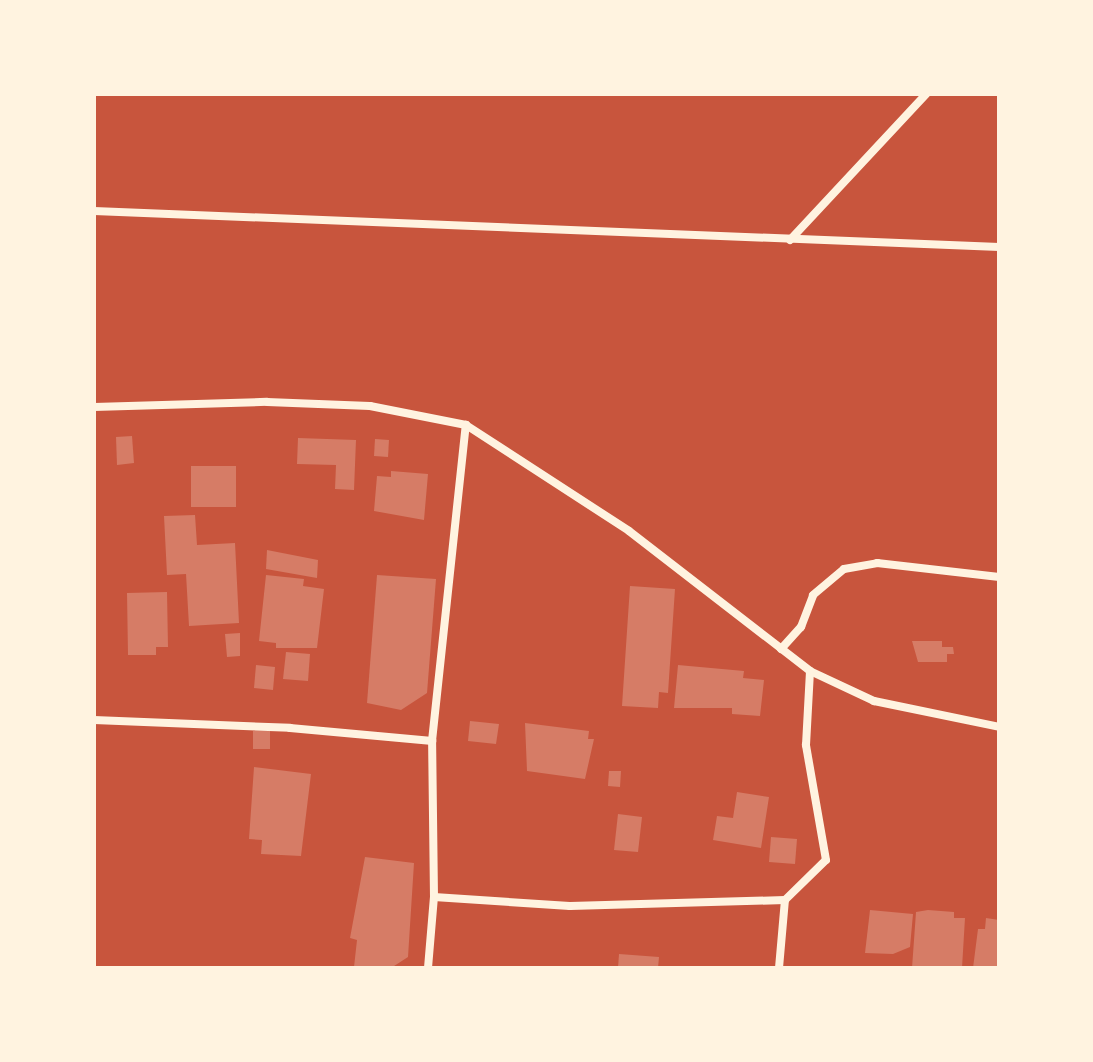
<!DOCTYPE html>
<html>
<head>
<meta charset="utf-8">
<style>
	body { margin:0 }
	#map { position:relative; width:1093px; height:1062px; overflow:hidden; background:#c8553d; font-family:"Playfair Display",serif }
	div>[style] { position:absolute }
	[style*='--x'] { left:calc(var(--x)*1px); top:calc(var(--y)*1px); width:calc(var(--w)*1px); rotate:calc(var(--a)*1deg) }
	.building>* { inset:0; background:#d67c66 }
	.minor>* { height:8px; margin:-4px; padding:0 4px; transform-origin:4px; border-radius:4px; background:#fff3e0 }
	span { translate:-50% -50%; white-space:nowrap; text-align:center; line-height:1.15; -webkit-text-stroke:6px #fff3e0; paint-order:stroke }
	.frame { position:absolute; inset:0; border:96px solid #fff3e0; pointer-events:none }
</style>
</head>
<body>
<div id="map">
	<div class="building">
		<i style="clip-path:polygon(132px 436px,134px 463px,117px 465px,116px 437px)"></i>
		<i style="clip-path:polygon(298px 438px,356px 440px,354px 490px,335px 489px,336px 465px,297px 464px)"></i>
		<i style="clip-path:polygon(375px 439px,389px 440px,388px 457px,374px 456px)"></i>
		<i style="clip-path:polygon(191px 466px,236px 466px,236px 507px,191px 507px)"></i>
		<i style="clip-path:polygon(391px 471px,428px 474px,424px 520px,374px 511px,377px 476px,391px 477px)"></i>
		<i style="clip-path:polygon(195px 515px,197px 545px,235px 543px,239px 623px,189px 626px,186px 574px,167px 575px,164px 516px)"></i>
		<i style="clip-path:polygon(267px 550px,318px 560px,317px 578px,266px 569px)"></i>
		<i style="clip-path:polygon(266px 575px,304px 579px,303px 586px,324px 589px,317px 648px,276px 648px,276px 643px,259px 641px)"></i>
		<i style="clip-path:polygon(377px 575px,436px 579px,427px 693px,401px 710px,367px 703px)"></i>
		<i style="clip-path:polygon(630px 586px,675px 589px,668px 693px,659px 692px,658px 708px,622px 706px)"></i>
		<i style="clip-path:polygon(167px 592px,168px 647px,156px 647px,156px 655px,128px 655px,127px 593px)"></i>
		<i style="clip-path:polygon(240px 633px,240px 656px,227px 657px,225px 634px)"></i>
		<i style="clip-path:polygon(912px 641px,942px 641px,942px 647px,953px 647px,954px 654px,947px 654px,947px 662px,918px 662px)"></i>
		<i style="clip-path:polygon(286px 652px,310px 654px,308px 681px,283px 679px)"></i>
		<i style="clip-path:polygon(256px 665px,275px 667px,273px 690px,254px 688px)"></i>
		<i style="clip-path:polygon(678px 665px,744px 671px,743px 678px,764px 680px,760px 716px,732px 714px,732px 708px,674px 708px)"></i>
		<i style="clip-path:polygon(470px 721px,499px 724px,496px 744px,468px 741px)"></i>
		<i style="clip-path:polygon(525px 723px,589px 731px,588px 739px,594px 739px,585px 779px,527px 771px)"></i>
		<i style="clip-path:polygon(253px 731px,270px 731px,270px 749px,253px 749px)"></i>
		<i style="clip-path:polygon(254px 767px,311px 774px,301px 856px,261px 854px,262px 840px,249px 839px)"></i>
		<i style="clip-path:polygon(609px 771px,621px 771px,620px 787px,608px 786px)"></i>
		<i style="clip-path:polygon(737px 792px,769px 797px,761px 848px,713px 840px,717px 816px,733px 818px)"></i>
		<i style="clip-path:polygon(618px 814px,642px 817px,638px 852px,614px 850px)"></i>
		<i style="clip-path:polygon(771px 837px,797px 839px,795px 864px,769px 862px)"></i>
		<i style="clip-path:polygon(365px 857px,414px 863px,408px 957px,391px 968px,354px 967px,357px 940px,350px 938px)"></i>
		<i style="clip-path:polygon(870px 910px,913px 914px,910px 947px,893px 954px,865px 953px)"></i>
		<i style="clip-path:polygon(928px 910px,954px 912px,954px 918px,965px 918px,962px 968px,912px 968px,916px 912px)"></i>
		<i style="clip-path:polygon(986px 918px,999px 920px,999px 968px,973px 968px,978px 929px,985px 929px)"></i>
		<i style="clip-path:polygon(619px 954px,659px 957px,658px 968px,618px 968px)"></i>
	</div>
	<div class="minor">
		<i style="--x:94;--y:211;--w:906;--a:2.28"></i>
		<i style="--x:790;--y:240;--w:200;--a:-47"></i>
		<i style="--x:94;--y:407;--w:173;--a:-1.7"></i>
		<i style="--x:267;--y:402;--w:103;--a:2.2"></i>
		<i style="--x:370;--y:406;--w:98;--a:11.2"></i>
		<i style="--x:466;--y:425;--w:194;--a:33"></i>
		<i style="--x:629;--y:531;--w:229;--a:37.7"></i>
		<i style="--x:810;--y:671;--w:71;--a:25.1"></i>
		<i style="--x:874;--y:701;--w:128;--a:11.7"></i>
		<i style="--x:781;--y:649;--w:30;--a:-48"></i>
		<i style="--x:801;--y:627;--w:34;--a:-69"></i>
		<i style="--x:813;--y:595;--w:40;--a:-40"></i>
		<i style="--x:844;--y:569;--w:34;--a:-10"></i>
		<i style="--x:877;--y:563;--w:123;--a:6.5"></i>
		<i style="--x:94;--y:720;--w:196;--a:2.3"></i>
		<i style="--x:290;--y:728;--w:143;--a:5.2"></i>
		<i style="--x:434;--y:897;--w:156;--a:-90.7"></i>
		<i style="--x:432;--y:741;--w:318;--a:-83.9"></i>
		<i style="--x:428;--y:968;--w:71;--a:-85.2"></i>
		<i style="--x:434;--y:897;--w:136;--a:3.8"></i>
		<i style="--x:570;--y:906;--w:215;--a:-1.6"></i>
		<i style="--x:779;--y:968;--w:68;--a:-85"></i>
		<i style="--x:785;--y:900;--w:57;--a:-44.3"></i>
		<i style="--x:826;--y:860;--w:117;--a:-99.9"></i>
		<i style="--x:806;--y:745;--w:74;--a:-86.9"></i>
	</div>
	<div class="frame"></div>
</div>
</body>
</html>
